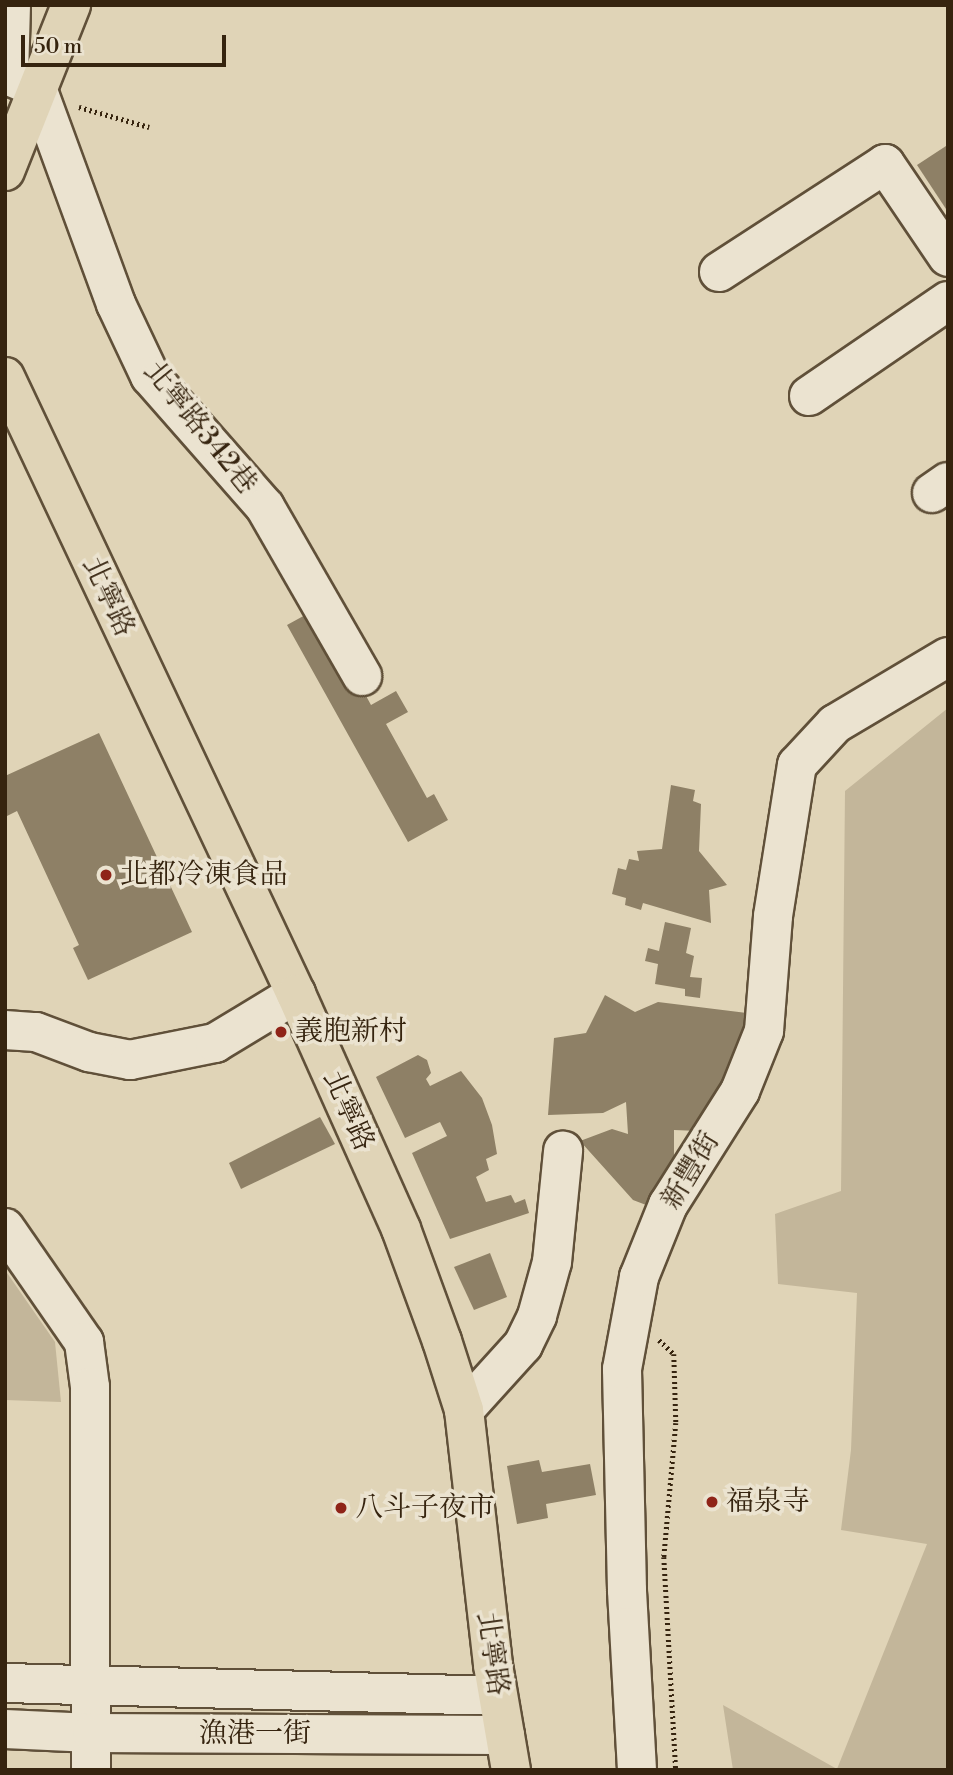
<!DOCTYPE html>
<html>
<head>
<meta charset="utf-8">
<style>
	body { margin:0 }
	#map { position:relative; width:953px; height:1775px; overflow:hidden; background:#e0d4b7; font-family:"Libre Bodoni","Noto Serif TC",serif }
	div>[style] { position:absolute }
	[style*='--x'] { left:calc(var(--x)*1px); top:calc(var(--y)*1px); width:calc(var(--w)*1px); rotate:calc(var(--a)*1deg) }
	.green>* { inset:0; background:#c3b69a }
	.building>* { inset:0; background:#8e8066 }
	.path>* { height:4.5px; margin-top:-2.25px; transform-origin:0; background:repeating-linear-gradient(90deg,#36240f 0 2px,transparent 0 5.5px) }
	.roads { filter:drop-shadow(2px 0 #605039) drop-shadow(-2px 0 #605039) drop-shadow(0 2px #605039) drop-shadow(0 -2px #605039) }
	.minor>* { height:38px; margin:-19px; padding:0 19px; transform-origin:19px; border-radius:19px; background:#ebe3d0 }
	.major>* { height:38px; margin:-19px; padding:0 19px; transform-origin:19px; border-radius:19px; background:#e0d4b7 }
	.dots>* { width:19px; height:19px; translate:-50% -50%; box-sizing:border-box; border:4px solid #ebe3d0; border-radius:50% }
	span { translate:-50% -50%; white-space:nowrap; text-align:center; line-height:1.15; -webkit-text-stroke:7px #ebe3d0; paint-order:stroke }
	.street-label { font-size:28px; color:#36240f }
	.poi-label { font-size:28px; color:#36240f }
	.left { translate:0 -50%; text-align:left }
	.frame { position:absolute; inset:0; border:7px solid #36240f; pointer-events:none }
	.scale { position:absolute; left:21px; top:35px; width:205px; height:32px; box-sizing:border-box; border:4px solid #36240f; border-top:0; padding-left:9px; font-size:21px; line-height:24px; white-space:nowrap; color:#36240f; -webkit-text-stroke:5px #ebe3d0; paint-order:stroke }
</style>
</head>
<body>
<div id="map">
	<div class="green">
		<i style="clip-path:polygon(948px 708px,948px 1770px,733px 1770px,723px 1705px,837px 1769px,927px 1544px,841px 1530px,851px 1450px,857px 1293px,778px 1284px,775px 1214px,841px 1191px,845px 791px)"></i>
		<i style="clip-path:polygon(5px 1270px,55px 1342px,61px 1402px,5px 1400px)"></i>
	</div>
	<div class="building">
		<i style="clip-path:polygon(946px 146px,948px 148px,948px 212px,917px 165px)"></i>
		<i style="clip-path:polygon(318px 608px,371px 705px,396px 691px,408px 712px,386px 724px,427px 798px,434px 794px,448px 820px,408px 842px,287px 625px)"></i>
		<i style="clip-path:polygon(99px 733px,192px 932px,88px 980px,73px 948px,79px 945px,17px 811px,5px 817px,5px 776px)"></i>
		<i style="clip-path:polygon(671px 785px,695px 790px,693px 801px,701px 804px,699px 851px,727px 885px,709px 890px,711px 923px,643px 903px,641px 910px,625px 905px,626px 898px,612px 894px,618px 868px,626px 870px,629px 859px,639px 861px,637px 851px,662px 849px)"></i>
		<i style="clip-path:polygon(665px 922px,691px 928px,686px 953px,694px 956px,690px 977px,702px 978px,700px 998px,685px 996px,685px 989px,655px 984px,658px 964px,645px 961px,648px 948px,659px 951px)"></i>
		<i style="clip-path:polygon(605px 995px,635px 1012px,658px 1002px,763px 1015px,699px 1131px,674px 1130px,674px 1156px,654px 1208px,633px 1200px,580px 1141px,612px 1129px,628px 1134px,626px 1102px,603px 1113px,548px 1115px,554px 1038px,586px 1033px)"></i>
		<i style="clip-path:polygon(418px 1055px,427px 1060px,431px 1073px,426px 1079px,430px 1086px,461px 1071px,482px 1098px,492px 1125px,497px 1154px,486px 1159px,489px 1170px,476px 1177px,486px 1202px,511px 1195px,515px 1203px,525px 1199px,529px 1213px,450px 1239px,412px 1153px,447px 1136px,440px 1122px,405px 1138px,376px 1077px)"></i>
		<i style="clip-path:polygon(320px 1117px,335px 1144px,241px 1189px,229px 1163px)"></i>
		<i style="clip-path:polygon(490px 1253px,507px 1297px,474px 1310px,454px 1267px)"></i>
		<i style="clip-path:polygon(539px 1460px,542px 1472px,590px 1464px,596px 1495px,546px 1504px,548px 1518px,517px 1524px,507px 1466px)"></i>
	</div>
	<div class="path">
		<i style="--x:79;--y:107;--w:73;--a:15.9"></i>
		<i style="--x:659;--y:1340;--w:21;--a:43"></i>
		<i style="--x:674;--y:1354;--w:69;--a:88.3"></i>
		<i style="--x:676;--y:1423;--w:135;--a:95.1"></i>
		<i style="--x:664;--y:1557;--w:213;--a:86.8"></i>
	</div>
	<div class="roads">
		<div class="minor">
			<i style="--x:11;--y:5;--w:71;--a:91.6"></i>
			<i style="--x:9;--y:76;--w:30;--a:23"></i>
			<i style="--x:37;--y:88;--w:230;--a:69.9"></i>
			<i style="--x:116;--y:304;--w:80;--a:64.7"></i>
			<i style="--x:150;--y:376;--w:174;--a:48.7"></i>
			<i style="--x:265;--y:507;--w:195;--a:60.1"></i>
			<i style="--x:719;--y:272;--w:198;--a:-33"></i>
			<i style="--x:885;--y:164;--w:112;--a:55.9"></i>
			<i style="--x:809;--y:396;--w:168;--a:-34.4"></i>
			<i style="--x:932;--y:493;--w:19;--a:-35"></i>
			<i style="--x:5;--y:1030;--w:31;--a:4"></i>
			<i style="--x:36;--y:1032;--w:57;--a:20.7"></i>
			<i style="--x:89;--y:1052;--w:42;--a:11"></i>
			<i style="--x:130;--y:1060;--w:87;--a:-11.3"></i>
			<i style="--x:215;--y:1043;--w:95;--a:-31.2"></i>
			<i style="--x:5;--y:1228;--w:139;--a:55.3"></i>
			<i style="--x:84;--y:1342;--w:45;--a:82.4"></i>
			<i style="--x:90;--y:1387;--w:383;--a:89.9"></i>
			<i style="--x:464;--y:1410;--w:88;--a:-47.8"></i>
			<i style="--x:523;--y:1345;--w:32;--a:-64"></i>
			<i style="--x:537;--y:1316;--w:56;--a:-74.5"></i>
			<i style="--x:552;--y:1262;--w:112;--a:-84.3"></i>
			<i style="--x:5;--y:1683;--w:492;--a:1.5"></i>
			<i style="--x:5;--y:1729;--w:87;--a:2.6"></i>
			<i style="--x:92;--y:1733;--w:413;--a:0.3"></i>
			<i style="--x:637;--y:1770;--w:180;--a:-93.2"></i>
			<i style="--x:627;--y:1590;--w:221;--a:-91.3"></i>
			<i style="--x:622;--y:1369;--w:94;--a:-79.5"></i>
			<i style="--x:639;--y:1277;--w:78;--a:-68.1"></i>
			<i style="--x:668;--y:1205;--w:135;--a:-57.7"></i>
			<i style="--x:740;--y:1091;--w:65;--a:-68.2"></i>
			<i style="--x:764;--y:1031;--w:115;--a:-85.5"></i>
			<i style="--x:773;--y:916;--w:153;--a:-81"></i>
			<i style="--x:797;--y:765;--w:56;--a:-47.2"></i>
			<i style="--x:835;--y:724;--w:131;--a:-30.7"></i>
		</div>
		<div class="major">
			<i style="--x:5;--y:171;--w:179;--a:-68.3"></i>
			<i style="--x:5;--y:377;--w:682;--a:64.75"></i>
			<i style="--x:296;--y:994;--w:257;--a:65.9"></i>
			<i style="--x:401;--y:1229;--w:119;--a:69.9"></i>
			<i style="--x:442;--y:1341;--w:72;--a:72.3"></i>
			<i style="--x:464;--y:1410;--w:257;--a:83.5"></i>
			<i style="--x:493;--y:1665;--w:107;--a:80.3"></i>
		</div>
	</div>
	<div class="dots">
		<i style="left:106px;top:875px;background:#8f2418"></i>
		<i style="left:281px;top:1032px;background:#8f2418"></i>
		<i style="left:712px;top:1502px;background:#8f2418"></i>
		<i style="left:341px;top:1508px;background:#8f2418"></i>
	</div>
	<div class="street-label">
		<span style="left:200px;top:428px;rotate:51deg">北寧路342巷</span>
		<span style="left:108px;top:597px;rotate:65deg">北寧路</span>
		<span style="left:348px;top:1111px;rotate:66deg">北寧路</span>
		<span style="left:691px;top:1171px;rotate:-59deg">新豐街</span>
		<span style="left:492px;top:1654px;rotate:82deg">北寧路</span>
		<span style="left:255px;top:1734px">漁港一街</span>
	</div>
	<div class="poi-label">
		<span class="left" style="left:120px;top:875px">北都冷凍食品</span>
		<span class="left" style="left:295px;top:1032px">義胞新村</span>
		<span class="left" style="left:726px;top:1502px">福泉寺</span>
		<span class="left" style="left:355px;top:1508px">八斗子夜市</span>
	</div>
	<div class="frame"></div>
	<div class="scale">50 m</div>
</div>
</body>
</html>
